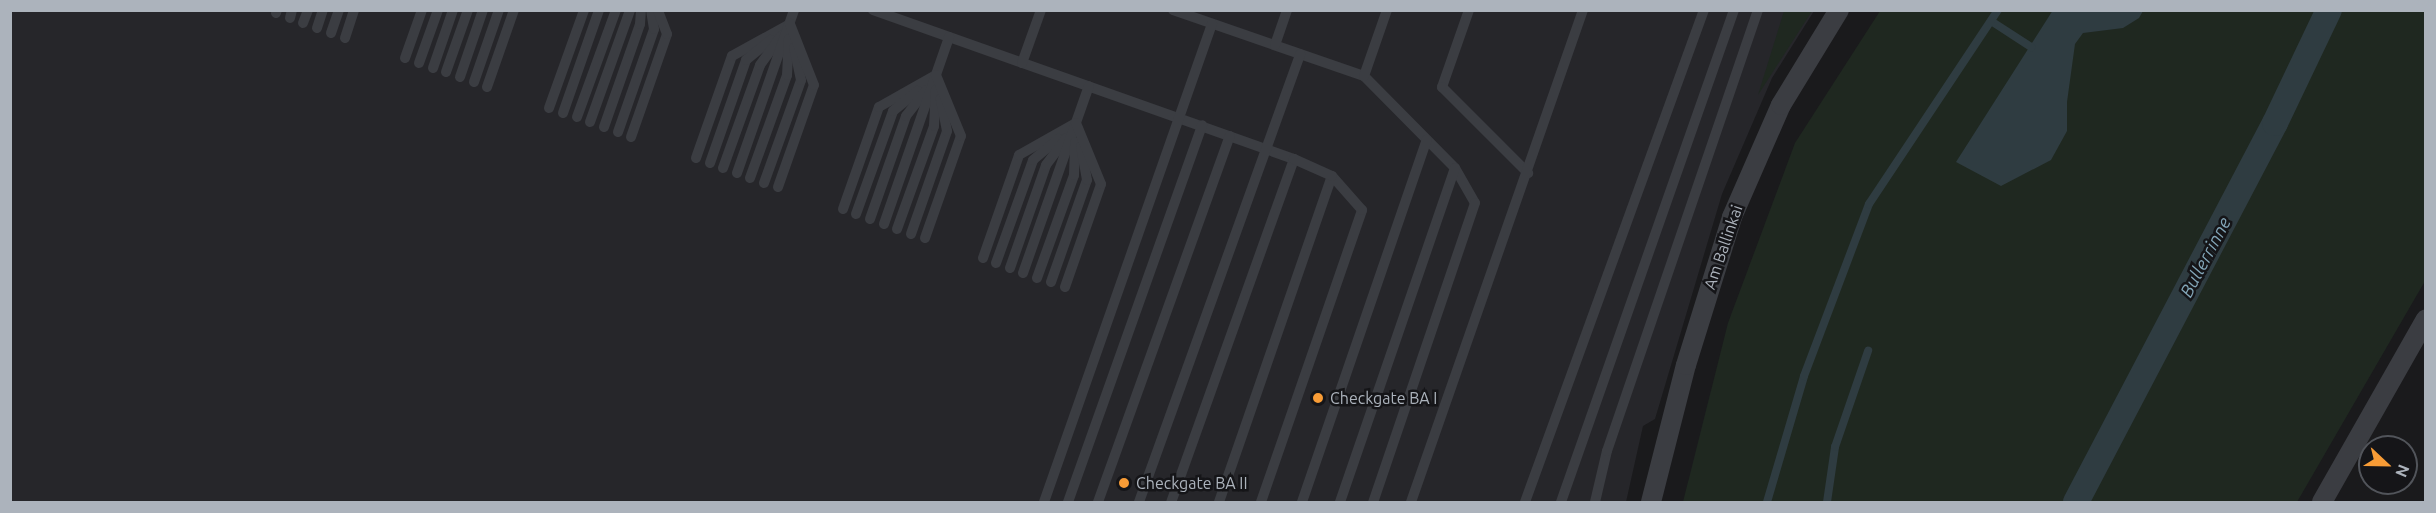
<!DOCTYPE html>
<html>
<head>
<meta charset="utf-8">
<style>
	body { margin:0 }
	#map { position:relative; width:2436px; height:513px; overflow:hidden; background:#1a1a1c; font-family:Ubuntu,sans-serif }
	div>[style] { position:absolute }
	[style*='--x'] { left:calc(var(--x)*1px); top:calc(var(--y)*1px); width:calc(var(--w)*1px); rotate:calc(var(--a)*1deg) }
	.built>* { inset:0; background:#26262a }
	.green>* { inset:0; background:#1f2820 }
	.water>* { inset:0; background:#2f3c41 }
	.stream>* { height:8px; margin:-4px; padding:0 4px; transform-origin:4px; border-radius:4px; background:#2f3c41 }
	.canal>* { height:26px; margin:-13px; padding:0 13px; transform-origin:13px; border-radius:13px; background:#2f3c41 }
	.service>* { height:10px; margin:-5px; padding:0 5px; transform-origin:5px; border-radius:5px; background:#3b3d42 }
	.minor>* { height:20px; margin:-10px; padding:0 10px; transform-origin:10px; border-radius:10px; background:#3b3d42 }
	.dots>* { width:16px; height:16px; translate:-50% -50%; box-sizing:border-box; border:3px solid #151518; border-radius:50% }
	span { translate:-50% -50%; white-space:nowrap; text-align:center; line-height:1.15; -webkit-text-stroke:5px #151518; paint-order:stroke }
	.street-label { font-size:16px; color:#acb3bc }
	.poi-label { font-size:16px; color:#acb3bc }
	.left { translate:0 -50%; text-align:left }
	.water-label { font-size:18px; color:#83a6b8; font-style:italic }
	.frame { position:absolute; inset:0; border:12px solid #acb3bc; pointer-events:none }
	.north { position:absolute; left:2358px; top:435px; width:60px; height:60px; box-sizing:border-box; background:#151518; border:2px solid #51545a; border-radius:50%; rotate:112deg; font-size:16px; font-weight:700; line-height:24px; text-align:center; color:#acb3bc }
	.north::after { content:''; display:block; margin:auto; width:21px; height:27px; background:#f89c36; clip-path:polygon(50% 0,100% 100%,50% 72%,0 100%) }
</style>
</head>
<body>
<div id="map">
	<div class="built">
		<i style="clip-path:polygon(10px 11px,1814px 11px,1772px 78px,1722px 194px,1655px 419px,1643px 426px,1626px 502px,11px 502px)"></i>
	</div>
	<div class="green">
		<i style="clip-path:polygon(1784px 11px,1812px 11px,1758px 95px)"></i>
		<i style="clip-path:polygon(1880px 11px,2425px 11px,2425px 281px,2297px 502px,1683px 502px,1728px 323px,1795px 143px)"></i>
	</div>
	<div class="water">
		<i style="clip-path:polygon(2053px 10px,2143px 11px,2139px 18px,2123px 28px,2083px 33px,2075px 44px,2067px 102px,2067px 131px,2051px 160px,2001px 186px,1956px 162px)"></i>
	</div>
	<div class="stream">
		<i style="--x:1991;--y:21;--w:48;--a:33"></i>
		<i style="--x:1767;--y:502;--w:131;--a:-73.6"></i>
		<i style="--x:1804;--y:376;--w:184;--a:-69.3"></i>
		<i style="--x:1869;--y:204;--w:233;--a:-56.4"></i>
		<i style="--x:1827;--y:502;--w:56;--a:-81.7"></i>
		<i style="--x:1835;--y:447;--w:102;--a:-71"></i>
	</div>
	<div class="canal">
		<i style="--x:2076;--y:502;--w:428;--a:-62.3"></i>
		<i style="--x:2275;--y:123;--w:125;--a:-64.5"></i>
	</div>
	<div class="service">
		<i style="--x:873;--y:10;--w:447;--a:19.5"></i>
		<i style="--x:1294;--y:159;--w:364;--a:109.7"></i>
		<i style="--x:1173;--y:10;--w:202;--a:19.1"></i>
		<i style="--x:1364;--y:76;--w:129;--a:45.3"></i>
		<i style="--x:1455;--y:168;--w:40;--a:60.3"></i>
		<i style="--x:1475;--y:203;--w:316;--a:108.8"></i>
		<i style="--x:1469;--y:10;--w:82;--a:109.3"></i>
		<i style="--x:1442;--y:87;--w:122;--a:45"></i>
		<i style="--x:276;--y:13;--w:3;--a:-72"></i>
		<i style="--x:290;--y:18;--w:8;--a:-76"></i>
		<i style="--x:303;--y:23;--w:14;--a:-69"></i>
		<i style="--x:317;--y:28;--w:19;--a:-72"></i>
		<i style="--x:331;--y:33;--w:24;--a:-71"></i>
		<i style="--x:345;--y:38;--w:29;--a:-72"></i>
		<i style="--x:1275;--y:45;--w:37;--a:-71"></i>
		<i style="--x:405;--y:58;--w:51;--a:-70.5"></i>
		<i style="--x:419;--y:63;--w:56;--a:-70.3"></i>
		<i style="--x:1022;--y:63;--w:56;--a:-70.3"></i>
		<i style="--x:433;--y:68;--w:61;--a:-71"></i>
		<i style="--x:446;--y:72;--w:66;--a:-70.5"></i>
		<i style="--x:1364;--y:76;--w:70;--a:-70.8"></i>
		<i style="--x:460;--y:77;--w:71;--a:-71.1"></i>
		<i style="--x:474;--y:82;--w:76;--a:-70.9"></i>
		<i style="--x:487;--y:87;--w:82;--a:-70.7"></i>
		<i style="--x:549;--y:108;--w:104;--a:-70.3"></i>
		<i style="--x:563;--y:113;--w:109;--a:-70.7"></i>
		<i style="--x:577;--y:117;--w:114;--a:-70"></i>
		<i style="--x:590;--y:122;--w:119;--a:-70.3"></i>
		<i style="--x:604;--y:127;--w:109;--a:-70.7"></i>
		<i style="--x:640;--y:24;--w:14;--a:-86"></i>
		<i style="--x:618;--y:132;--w:109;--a:-70.7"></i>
		<i style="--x:654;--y:29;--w:19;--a:-99"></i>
		<i style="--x:631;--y:137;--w:109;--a:-70.7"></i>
		<i style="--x:667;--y:34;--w:26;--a:-111"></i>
		<i style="--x:696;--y:158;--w:108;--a:-70.6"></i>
		<i style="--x:732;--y:56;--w:66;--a:-28.9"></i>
		<i style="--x:710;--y:163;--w:109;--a:-70.7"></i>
		<i style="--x:746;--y:60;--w:32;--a:-39"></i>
		<i style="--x:723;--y:168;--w:109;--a:-70.2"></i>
		<i style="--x:760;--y:65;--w:36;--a:-54"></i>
		<i style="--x:737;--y:173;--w:173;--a:-70.7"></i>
		<i style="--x:750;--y:178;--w:109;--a:-70.2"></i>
		<i style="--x:787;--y:75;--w:36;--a:-87"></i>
		<i style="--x:764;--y:183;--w:109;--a:-70.2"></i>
		<i style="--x:801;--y:80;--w:33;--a:-102"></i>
		<i style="--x:778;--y:187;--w:108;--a:-70.6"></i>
		<i style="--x:814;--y:85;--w:66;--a:-111.5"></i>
		<i style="--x:843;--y:209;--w:108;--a:-70.6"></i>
		<i style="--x:879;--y:107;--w:65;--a:-29.3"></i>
		<i style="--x:856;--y:214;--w:109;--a:-70.2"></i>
		<i style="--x:893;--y:111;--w:32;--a:-39"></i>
		<i style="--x:870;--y:219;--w:109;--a:-70.7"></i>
		<i style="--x:906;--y:116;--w:33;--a:-52"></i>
		<i style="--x:884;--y:224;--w:198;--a:-70.8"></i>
		<i style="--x:897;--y:229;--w:109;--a:-70.2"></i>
		<i style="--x:934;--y:126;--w:36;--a:-87"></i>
		<i style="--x:911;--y:234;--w:109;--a:-70.7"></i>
		<i style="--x:947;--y:131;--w:33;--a:-101"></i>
		<i style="--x:925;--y:238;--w:108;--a:-70.6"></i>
		<i style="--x:961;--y:136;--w:66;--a:-112.3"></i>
		<i style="--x:983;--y:258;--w:109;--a:-70.7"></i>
		<i style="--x:1019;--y:155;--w:65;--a:-29.3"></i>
		<i style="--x:996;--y:263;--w:109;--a:-70.2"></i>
		<i style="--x:1033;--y:160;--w:33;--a:-40"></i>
		<i style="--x:1010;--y:268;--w:109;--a:-70.7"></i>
		<i style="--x:1046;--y:165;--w:34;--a:-53"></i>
		<i style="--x:1023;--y:273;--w:198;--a:-70.6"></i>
		<i style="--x:1037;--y:278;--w:109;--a:-70.2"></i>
		<i style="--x:1074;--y:175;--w:33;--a:-88"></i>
		<i style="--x:1051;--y:282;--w:108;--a:-70.6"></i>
		<i style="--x:1087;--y:180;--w:34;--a:-100"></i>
		<i style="--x:1065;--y:287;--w:109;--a:-70.7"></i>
		<i style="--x:1101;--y:184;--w:66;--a:-112.3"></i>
		<i style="--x:1044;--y:502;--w:507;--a:-70.64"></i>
		<i style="--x:1068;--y:502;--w:400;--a:-70.4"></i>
		<i style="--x:1098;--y:502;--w:389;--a:-70.2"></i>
		<i style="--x:1139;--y:502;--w:476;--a:-70.2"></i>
		<i style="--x:1219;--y:502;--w:345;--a:-70.9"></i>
		<i style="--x:1261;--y:502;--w:309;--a:-70.9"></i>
		<i style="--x:1362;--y:210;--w:45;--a:-131.4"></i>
		<i style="--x:1332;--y:176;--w:42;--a:-155.9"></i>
		<i style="--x:1302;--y:502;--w:383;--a:-71"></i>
		<i style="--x:1340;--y:502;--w:353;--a:-71"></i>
		<i style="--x:1411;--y:502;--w:521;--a:-70.73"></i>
		<i style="--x:1525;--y:502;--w:524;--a:-70.01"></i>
		<i style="--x:1561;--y:502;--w:522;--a:-70.63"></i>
		<i style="--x:1595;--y:502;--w:52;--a:-76.8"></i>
		<i style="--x:1607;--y:451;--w:466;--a:-71.1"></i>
	</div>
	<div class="minor">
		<i style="--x:1651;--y:502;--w:141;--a:-75.7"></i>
		<i style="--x:1686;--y:365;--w:155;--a:-72.7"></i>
		<i style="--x:1732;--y:217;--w:122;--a:-66.4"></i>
		<i style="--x:1781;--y:105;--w:111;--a:-58.6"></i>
		<i style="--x:2322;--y:502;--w:210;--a:-60.4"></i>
	</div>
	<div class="dots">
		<i style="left:1318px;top:398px;background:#f89c36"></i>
		<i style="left:1124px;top:483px;background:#f89c36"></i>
	</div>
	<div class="street-label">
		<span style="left:1723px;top:247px;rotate:-71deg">Am Ballinkai</span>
	</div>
	<div class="poi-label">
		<span class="left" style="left:1330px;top:398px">Checkgate BA I</span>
		<span class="left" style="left:1136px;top:483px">Checkgate BA II</span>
	</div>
	<div class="water-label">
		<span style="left:2205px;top:257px;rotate:-62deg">Bullerrinne</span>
	</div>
	<div class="frame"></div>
	<div class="north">N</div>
</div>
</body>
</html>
